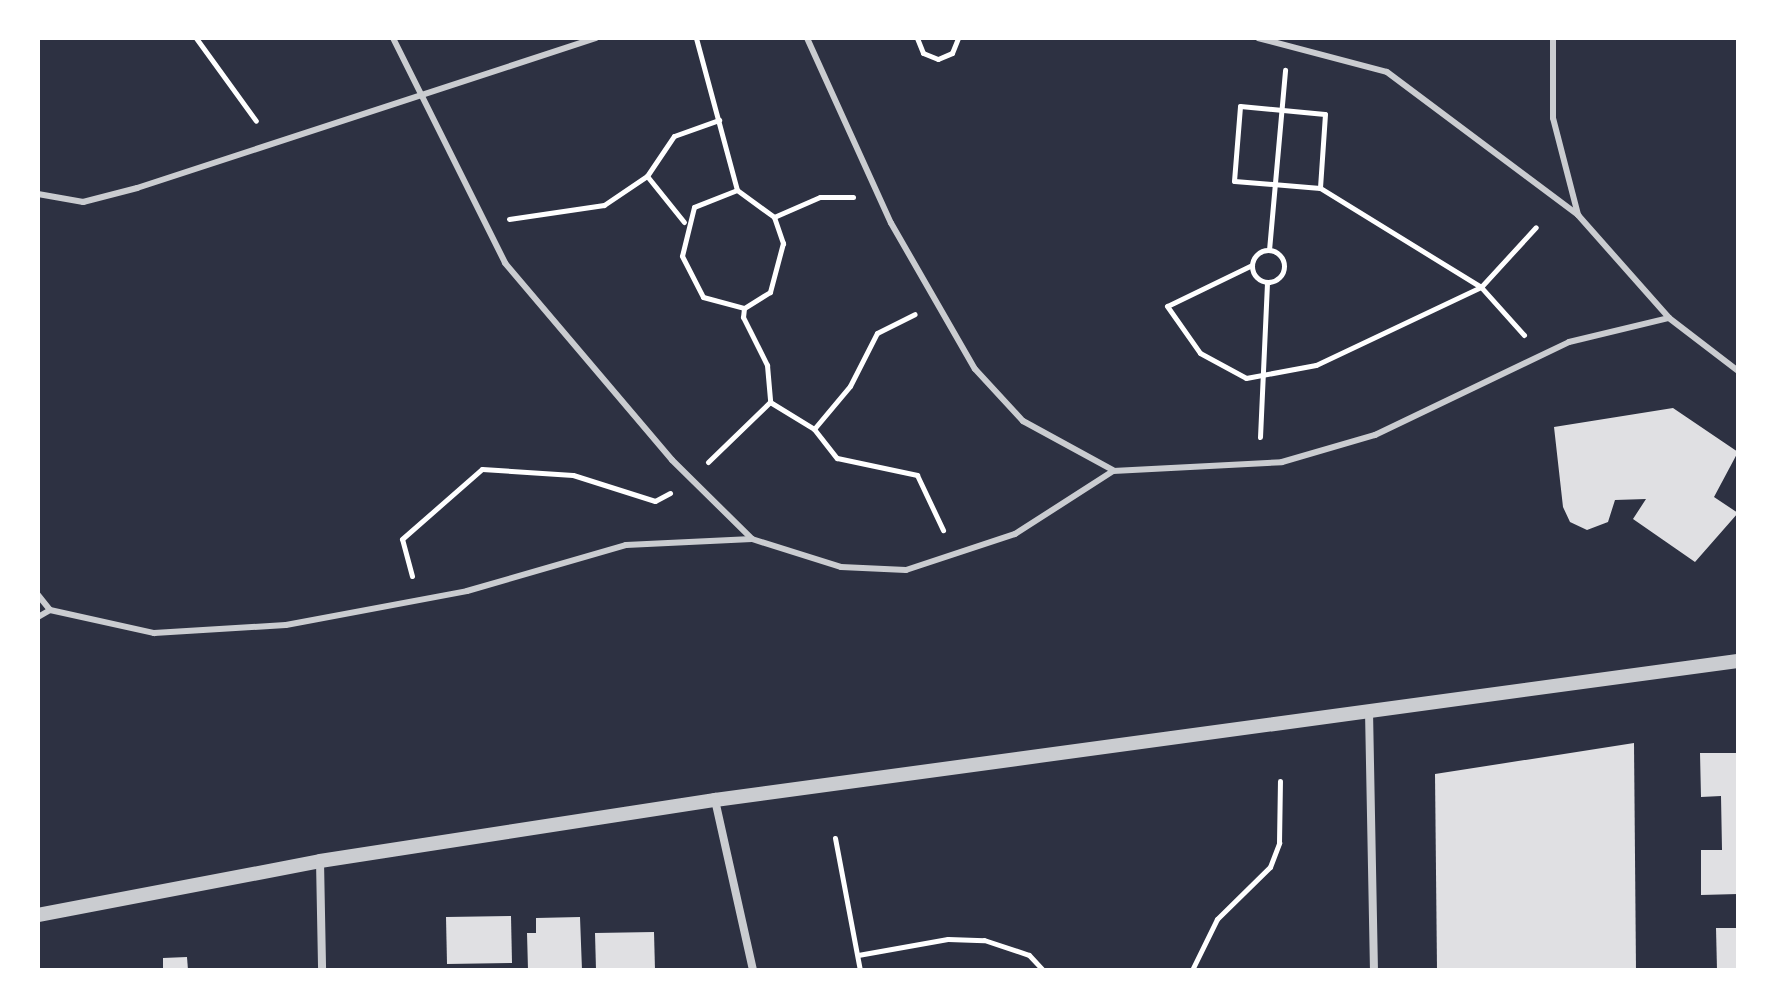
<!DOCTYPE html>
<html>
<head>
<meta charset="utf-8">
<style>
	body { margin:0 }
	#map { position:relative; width:1776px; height:1008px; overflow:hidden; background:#2d3142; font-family:"Noto Sans",sans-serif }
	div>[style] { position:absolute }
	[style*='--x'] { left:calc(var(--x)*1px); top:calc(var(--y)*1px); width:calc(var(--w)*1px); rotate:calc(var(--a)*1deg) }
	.building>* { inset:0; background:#e0e0e3 }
	.path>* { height:5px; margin:-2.5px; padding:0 2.5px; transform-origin:2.5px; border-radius:2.5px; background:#fff }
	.path>.ring { margin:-2.5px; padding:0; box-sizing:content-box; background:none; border:5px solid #fff; border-radius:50% }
	.service>* { height:6px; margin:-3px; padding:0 3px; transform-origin:3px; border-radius:3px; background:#caccd0 }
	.minor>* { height:8px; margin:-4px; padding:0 4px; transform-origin:4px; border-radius:4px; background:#caccd0 }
	.tertiary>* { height:14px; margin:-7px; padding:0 7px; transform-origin:7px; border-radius:7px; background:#caccd0 }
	span { translate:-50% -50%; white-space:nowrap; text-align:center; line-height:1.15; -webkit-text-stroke:8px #fff; paint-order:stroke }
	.frame { position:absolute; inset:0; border:40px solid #fff; pointer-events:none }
</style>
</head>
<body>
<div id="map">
	<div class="building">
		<i style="clip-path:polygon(1673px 408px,1738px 452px,1714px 497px,1738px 513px,1695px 562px,1633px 519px,1646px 499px,1615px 500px,1608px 522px,1587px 530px,1570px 522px,1563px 507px,1554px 427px)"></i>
		<i style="clip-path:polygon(1634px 743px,1636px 970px,1437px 970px,1435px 774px)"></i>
		<i style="clip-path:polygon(1700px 753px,1738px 753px,1738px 894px,1701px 895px,1701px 850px,1722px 850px,1721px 796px,1701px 797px)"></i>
		<i style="clip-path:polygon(511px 916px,512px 963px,447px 964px,446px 917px)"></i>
		<i style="clip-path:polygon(580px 917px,582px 970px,528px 970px,527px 933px,536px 933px,536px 918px)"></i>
		<i style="clip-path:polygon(1716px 928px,1738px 928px,1738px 970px,1717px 970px)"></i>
		<i style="clip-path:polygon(654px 932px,655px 970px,596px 970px,595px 933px)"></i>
		<i style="clip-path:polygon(187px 957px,188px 970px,163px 970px,163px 958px)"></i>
	</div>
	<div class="path">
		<i style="--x:196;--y:38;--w:102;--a:54.1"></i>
		<i style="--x:696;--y:38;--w:157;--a:74.9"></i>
		<i style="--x:737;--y:190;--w:46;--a:36.1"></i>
		<i style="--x:774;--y:217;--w:28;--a:71"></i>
		<i style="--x:783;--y:243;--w:51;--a:104.9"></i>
		<i style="--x:770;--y:292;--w:31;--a:148"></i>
		<i style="--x:744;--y:308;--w:9;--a:96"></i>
		<i style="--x:743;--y:317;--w:54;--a:63.4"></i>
		<i style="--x:767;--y:365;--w:37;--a:85"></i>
		<i style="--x:770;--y:402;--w:52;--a:31.5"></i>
		<i style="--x:814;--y:429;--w:37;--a:52"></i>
		<i style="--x:837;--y:458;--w:82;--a:12"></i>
		<i style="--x:917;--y:475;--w:61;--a:64.7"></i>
		<i style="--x:917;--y:38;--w:16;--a:68"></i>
		<i style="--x:923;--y:53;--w:16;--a:22"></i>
		<i style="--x:938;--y:59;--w:15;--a:-23"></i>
		<i style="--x:952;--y:53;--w:16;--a:-68"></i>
		<i style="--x:1240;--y:106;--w:85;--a:5.4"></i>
		<i style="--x:1325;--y:114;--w:74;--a:93.9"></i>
		<i style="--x:1320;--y:188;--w:86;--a:-175.3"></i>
		<i style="--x:1234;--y:181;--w:75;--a:-85.4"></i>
		<i style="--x:647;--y:176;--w:59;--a:51.2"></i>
		<i style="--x:737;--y:190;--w:46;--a:158.4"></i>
		<i style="--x:694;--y:207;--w:50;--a:103.8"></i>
		<i style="--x:682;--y:256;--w:46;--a:62.9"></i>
		<i style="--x:703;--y:297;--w:42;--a:15"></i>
		<i style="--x:774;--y:217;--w:50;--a:-23.5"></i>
		<i style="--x:820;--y:197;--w:33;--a:0"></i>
		<i style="--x:509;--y:219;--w:96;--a:-8.4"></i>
		<i style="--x:604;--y:205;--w:52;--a:-34"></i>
		<i style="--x:647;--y:176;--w:48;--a:-56"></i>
		<i style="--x:674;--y:136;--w:48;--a:-19.6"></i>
		<i style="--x:1269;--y:250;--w:181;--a:-84.9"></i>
		<i class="ring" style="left:1252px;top:250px;width:27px;height:27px"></i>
		<i style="--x:1252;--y:265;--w:94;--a:154.2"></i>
		<i style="--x:1167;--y:306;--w:57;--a:54.9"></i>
		<i style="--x:1200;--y:353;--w:52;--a:28.5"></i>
		<i style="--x:1246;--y:378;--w:71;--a:-10.5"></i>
		<i style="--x:1316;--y:365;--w:183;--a:-25.3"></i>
		<i style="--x:1481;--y:287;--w:189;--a:-148.4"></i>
		<i style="--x:1524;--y:335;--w:64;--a:-131.9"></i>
		<i style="--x:1481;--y:287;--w:81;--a:-47.5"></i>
		<i style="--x:814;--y:429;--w:56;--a:-50.1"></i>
		<i style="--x:850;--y:386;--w:59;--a:-63"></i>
		<i style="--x:877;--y:333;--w:42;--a:-26.6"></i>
		<i style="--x:1260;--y:437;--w:155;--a:-87.4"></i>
		<i style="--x:708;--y:462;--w:86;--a:-44.1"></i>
		<i style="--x:412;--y:576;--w:38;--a:-105"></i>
		<i style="--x:402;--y:539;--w:106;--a:-41.2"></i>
		<i style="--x:482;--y:469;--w:91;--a:3.8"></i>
		<i style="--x:573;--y:475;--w:86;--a:17.6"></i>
		<i style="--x:655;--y:501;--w:17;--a:-28"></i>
		<i style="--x:835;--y:838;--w:134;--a:79.3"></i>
		<i style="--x:858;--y:955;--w:91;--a:-10.1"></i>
		<i style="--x:948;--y:939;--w:36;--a:2"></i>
		<i style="--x:984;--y:940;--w:47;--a:18.4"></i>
		<i style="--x:1029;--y:955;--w:21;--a:47"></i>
		<i style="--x:1192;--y:970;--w:57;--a:-63.9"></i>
		<i style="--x:1217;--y:919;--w:74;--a:-44.5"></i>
		<i style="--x:1270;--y:867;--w:26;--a:-69"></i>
		<i style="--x:1279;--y:843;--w:62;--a:-89.1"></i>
	</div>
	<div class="service">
		<i style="--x:393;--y:38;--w:251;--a:63.5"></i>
		<i style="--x:505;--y:263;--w:258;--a:49.7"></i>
		<i style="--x:672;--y:460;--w:112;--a:44.6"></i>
		<i style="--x:807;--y:38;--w:203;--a:65.6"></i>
		<i style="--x:891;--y:223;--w:168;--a:60.1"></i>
		<i style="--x:975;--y:369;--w:71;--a:47.3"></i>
		<i style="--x:1023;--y:421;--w:102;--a:28.6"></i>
		<i style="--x:1258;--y:38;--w:133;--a:14.8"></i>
		<i style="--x:1387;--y:72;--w:239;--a:36.8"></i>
		<i style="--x:1553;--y:38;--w:80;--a:90"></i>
		<i style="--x:1553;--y:118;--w:100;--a:75.5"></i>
		<i style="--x:1578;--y:215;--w:137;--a:48.5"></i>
		<i style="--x:1669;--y:318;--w:87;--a:37.5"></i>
		<i style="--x:38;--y:194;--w:46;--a:10.1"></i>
		<i style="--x:83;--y:202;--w:56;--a:-14.5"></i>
		<i style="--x:137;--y:188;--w:483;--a:-18.1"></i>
		<i style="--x:38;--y:595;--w:19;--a:51"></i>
		<i style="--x:38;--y:617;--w:14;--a:-30"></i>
		<i style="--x:50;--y:610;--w:107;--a:12.5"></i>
		<i style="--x:154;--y:633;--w:132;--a:-3.5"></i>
		<i style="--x:286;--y:625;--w:184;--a:-10.6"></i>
		<i style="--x:467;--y:591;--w:166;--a:-16.1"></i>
		<i style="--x:626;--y:545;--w:126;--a:-2.7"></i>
		<i style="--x:752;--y:539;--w:93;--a:17.5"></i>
		<i style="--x:841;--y:567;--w:65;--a:2.6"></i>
		<i style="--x:906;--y:570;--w:115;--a:-18.3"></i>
		<i style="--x:1015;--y:534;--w:117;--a:-32.7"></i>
		<i style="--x:1113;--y:471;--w:169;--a:-3"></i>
		<i style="--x:1282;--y:462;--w:97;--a:-16.2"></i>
		<i style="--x:1375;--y:435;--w:215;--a:-25.6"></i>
		<i style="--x:1569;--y:342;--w:103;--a:-13.5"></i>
	</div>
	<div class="minor">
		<i style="--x:1369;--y:711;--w:259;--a:88.9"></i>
		<i style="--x:715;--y:800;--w:174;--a:77.4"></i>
		<i style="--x:320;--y:861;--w:109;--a:88.9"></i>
	</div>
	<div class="tertiary">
		<i style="--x:38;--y:915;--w:287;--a:-10.8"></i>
		<i style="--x:320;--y:861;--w:400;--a:-8.8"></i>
		<i style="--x:715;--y:800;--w:1032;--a:-7.74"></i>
	</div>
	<div class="frame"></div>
</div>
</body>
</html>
